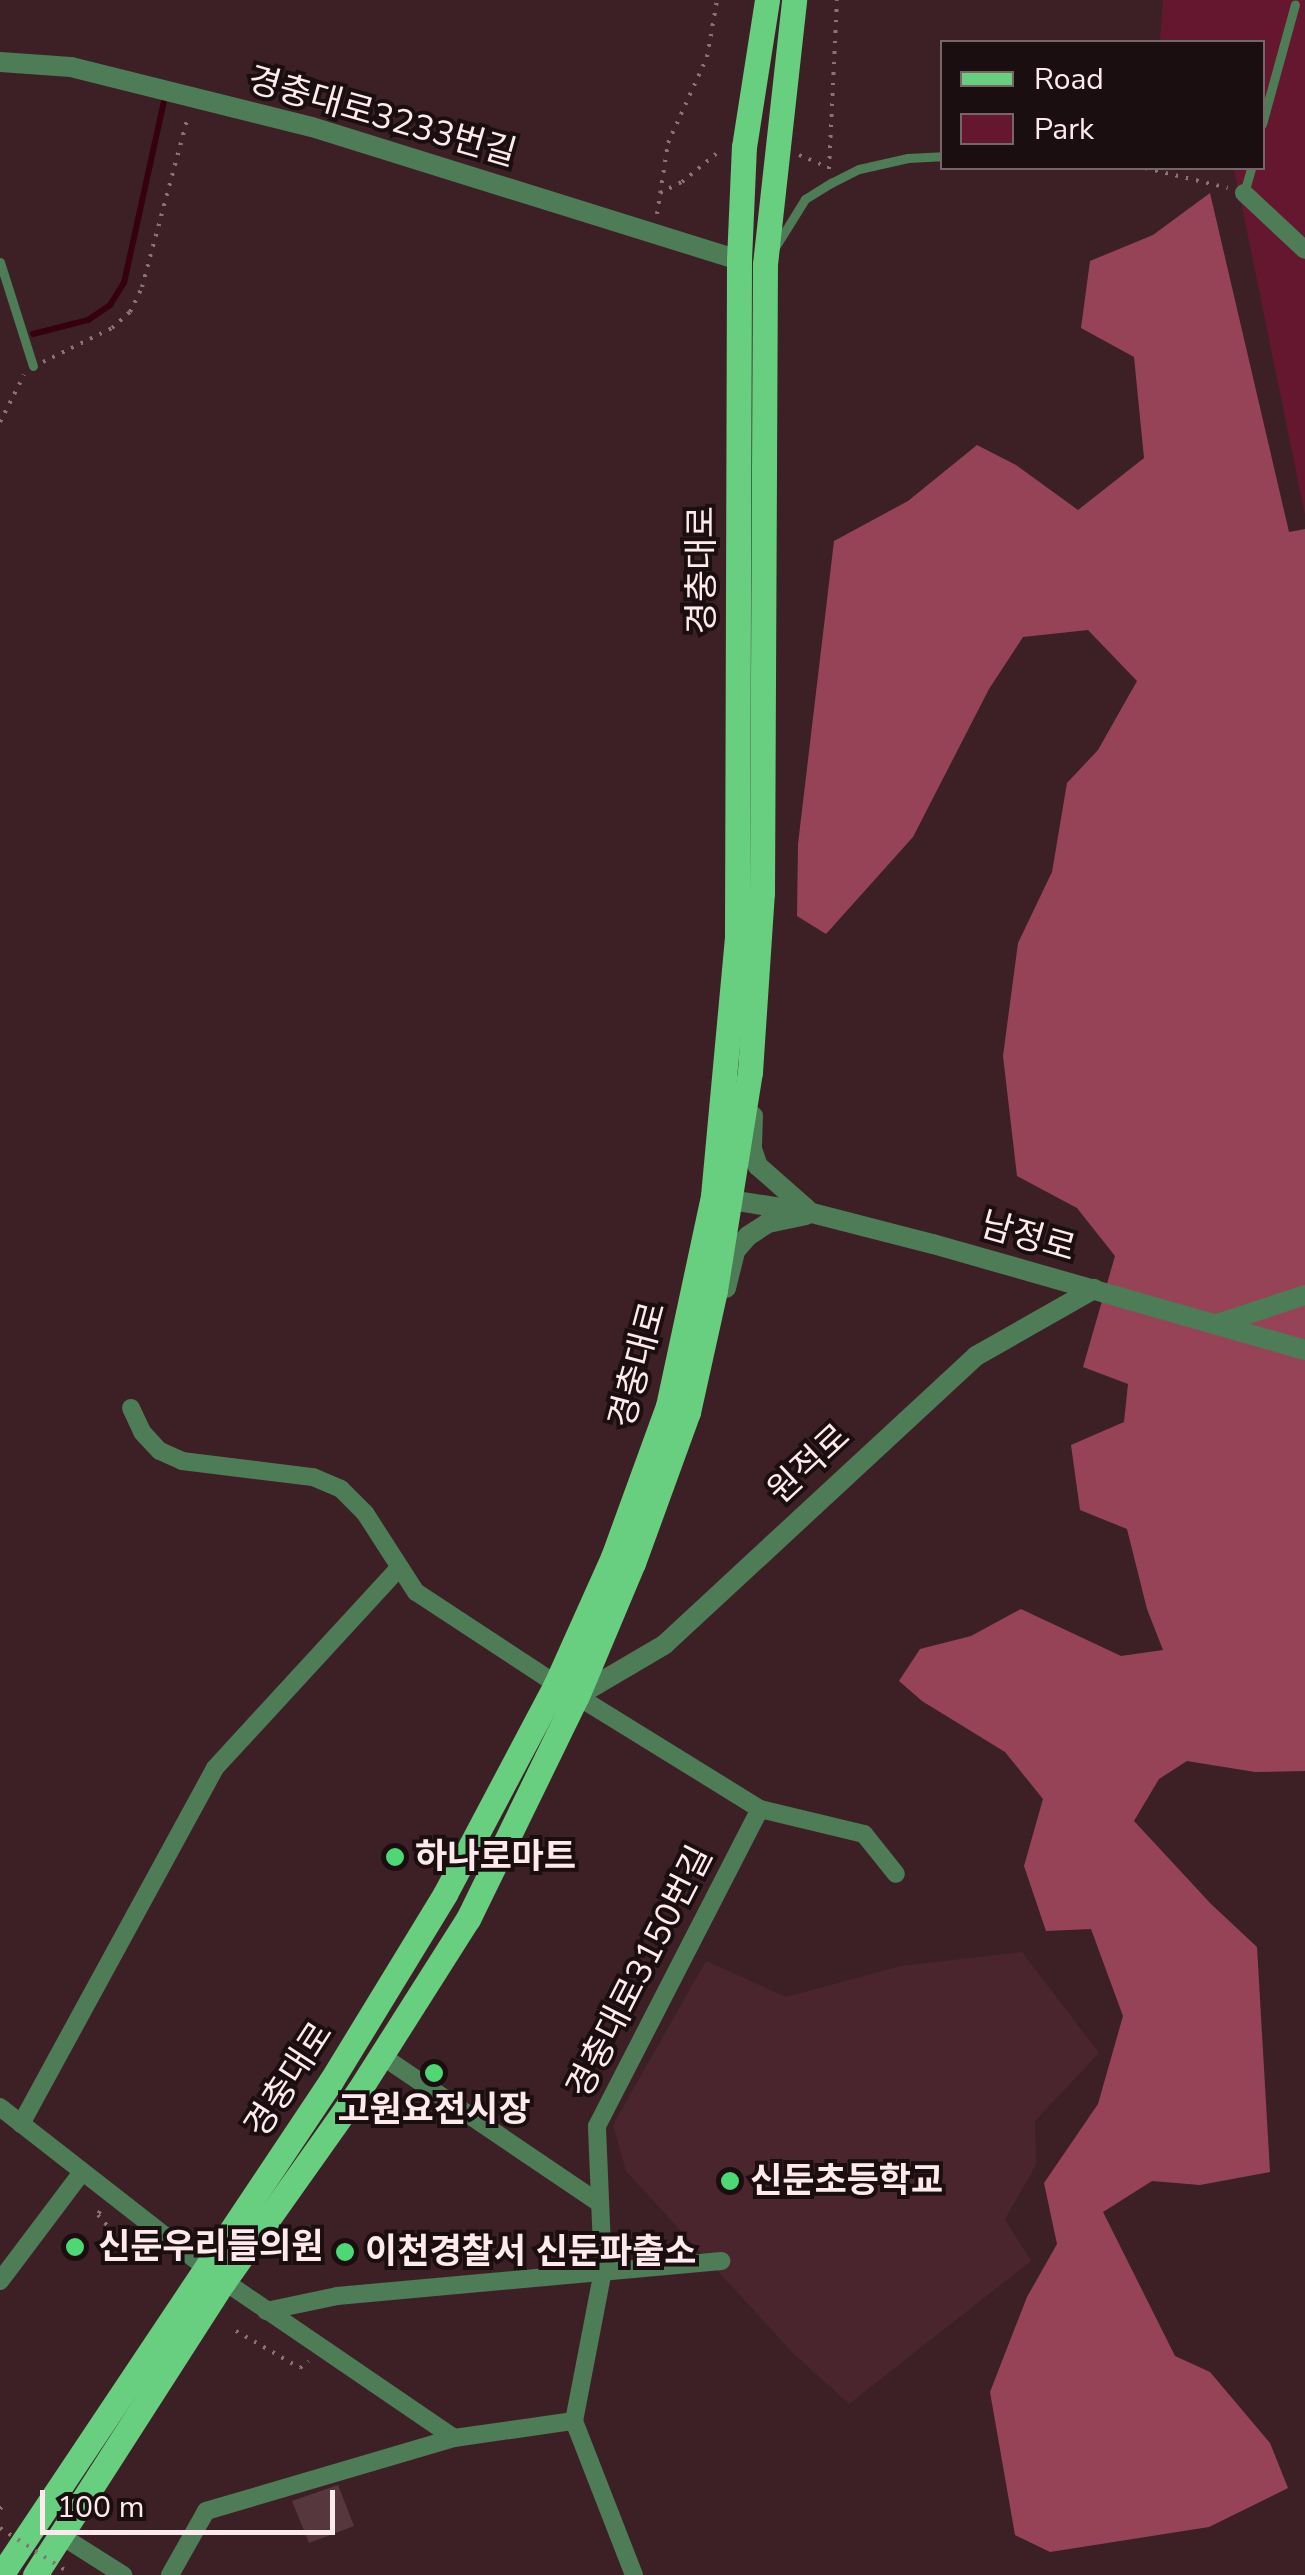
<!DOCTYPE html>
<html>
<head>
<meta charset="utf-8">
<style>
	body { margin:0 }
	#map { position:relative; width:1305px; height:2575px; overflow:hidden; background:#3d2026; font-family:"Nunito Sans","Noto Sans KR",sans-serif }
	div>[style] { position:absolute }
	[style*='--x'] { left:calc(var(--x)*1px); top:calc(var(--y)*1px); width:calc(var(--w)*1px); rotate:calc(var(--a)*1deg) }
	.built>* { inset:0; background:#4a252d }
	.green>* { inset:0; background:#64172f }
	.forest>* { inset:0; background:#964358 }
	.stream>* { height:6px; margin:-3px; padding:0 3px; transform-origin:3px; border-radius:3px; background:#360011 }
	.building>* { inset:0; background:#56373d }
	.path>* { height:4px; margin-top:-2px; transform-origin:0; background:repeating-linear-gradient(90deg,#8b7277 0 2.5px,transparent 0 10.5px) }
	.service>* { height:9px; margin:-4.5px; padding:0 4.5px; transform-origin:4.5px; border-radius:4.5px; background:#4d7c56 }
	.minor>* { height:18px; margin:-9px; padding:0 9px; transform-origin:9px; border-radius:9px; background:#4d7c56 }
	.tertiary>* { height:20px; margin:-10px; padding:0 10px; transform-origin:10px; border-radius:10px; background:#4d7c56 }
	.primary>* { height:25px; margin:-12.5px; padding:0 12.5px; transform-origin:12.5px; border-radius:12.5px; background:#68ce80 }
	.path-bridge>* { height:4px; margin-top:-2px; transform-origin:0; background:repeating-linear-gradient(90deg,#8b7277 0 2.5px,transparent 0 10.5px) }
	.dots>* { width:28px; height:28px; translate:-50% -50%; box-sizing:border-box; border:5px solid #1b0e11; border-radius:50% }
	span { translate:-50% -50%; white-space:nowrap; text-align:center; line-height:1.15; -webkit-text-stroke:8px #1b0e11; paint-order:stroke }
	.street-label { font-size:35px; color:#feeaed }
	.poi-label { font-size:35px; color:#feeaed; font-weight:700 }
	.left { translate:0 -50%; text-align:left }
	.legend { position:absolute; left:940px; top:40px; width:325px; height:130px; box-sizing:border-box; background:#1b0e11; border:2px solid #766669; margin:0; padding:12px 18px; list-style:none; font-size:30px; color:#feeaed }
	.legend li { display:flex; align-items:center; gap:20px; height:50px }
	.legend b { width:50px; border:2px solid #766669 }
	.scale { position:absolute; left:40px; top:2490px; width:295px; height:45px; box-sizing:border-box; border:5px solid #feeaed; border-top:0; padding-left:12px; font-size:30px; line-height:35px; white-space:nowrap; color:#feeaed; -webkit-text-stroke:8px #1b0e11; paint-order:stroke }
</style>
</head>
<body>
<div id="map">
	<div class="built">
		<i style="clip-path:polygon(1022px 1952px,1099px 2053px,1035px 2121px,1036px 2165px,1005px 2219px,1031px 2261px,849px 2404px,792px 2352px,626px 2171px,613px 2125px,706px 1961px,786px 1997px,901px 1966px)"></i>
	</div>
	<div class="green">
		<i style="clip-path:polygon(1163px 0,1305px 0,1305px 515px,1234px 168px,1262px 168px,1262px 42px,1160px 42px)"></i>
	</div>
	<div class="forest">
		<i style="clip-path:polygon(1210px 193px,1289px 532px,1305px 529px,1305px 1771px,1255px 1772px,1187px 1761px,1159px 1779px,1134px 1821px,1211px 1904px,1257px 1947px,1270px 2172px,1200px 2185px,1152px 2181px,1103px 2212px,1175px 2356px,1210px 2372px,1270px 2443px,1288px 2488px,1209px 2527px,1050px 2552px,1015px 2535px,990px 2392px,1027px 2297px,1057px 2244px,1044px 2183px,1098px 2104px,1123px 2016px,1091px 1929px,1046px 1931px,1024px 1866px,1043px 1799px,1005px 1752px,922px 1701px,899px 1681px,920px 1649px,971px 1636px,1021px 1609px,1121px 1656px,1163px 1650px,1147px 1609px,1127px 1529px,1080px 1510px,1071px 1445px,1124px 1422px,1128px 1384px,1083px 1367px,1115px 1256px,1077px 1208px,1017px 1176px,1003px 1056px,1018px 943px,1052px 872px,1067px 783px,1098px 750px,1137px 681px,1088px 630px,1023px 637px,989px 689px,913px 837px,826px 934px,797px 916px,798px 844px,834px 541px,908px 501px,977px 445px,1016px 465px,1078px 510px,1144px 458px,1134px 357px,1081px 328px,1090px 261px,1153px 235px)"></i>
	</div>
	<div class="stream">
		<i style="--x:33;--y:334;--w:57;--a:-14.3"></i>
		<i style="--x:88;--y:320;--w:27;--a:-34"></i>
		<i style="--x:110;--y:305;--w:26;--a:-58"></i>
		<i style="--x:124;--y:283;--w:190;--a:-77.6"></i>
	</div>
	<div class="building">
		<i style="clip-path:polygon(338px 2485px,354px 2526px,309px 2543px,292px 2501px)"></i>
	</div>
	<div class="path">
		<i style="--x:799;--y:155;--w:30;--a:23"></i>
		<i style="--x:1145;--y:168;--w:85;--a:13.5"></i>
		<i style="--x:829;--y:169;--w:169;--a:-87.3"></i>
		<i style="--x:660;--y:193;--w:25;--a:-27"></i>
		<i style="--x:682;--y:182;--w:45;--a:-39.6"></i>
		<i style="--x:657;--y:214;--w:72;--a:-81.2"></i>
		<i style="--x:668;--y:143;--w:94;--a:-65.6"></i>
		<i style="--x:707;--y:57;--w:58;--a:-80"></i>
		<i style="--x:43;--y:362;--w:77;--a:-26.2"></i>
		<i style="--x:112;--y:328;--w:24;--a:-42"></i>
		<i style="--x:130;--y:312;--w:28;--a:-64"></i>
		<i style="--x:142;--y:287;--w:177;--a:-74.9"></i>
		<i style="--x:0;--y:422;--w:53;--a:-62.9"></i>
		<i style="--x:100;--y:2211;--w:4;--a:117"></i>
		<i style="--x:98;--y:2215;--w:53;--a:48.8"></i>
		<i style="--x:236;--y:2331;--w:74;--a:30"></i>
		<i style="--x:300;--y:2368;--w:11;--a:-38"></i>
		<i style="--x:0;--y:2509;--w:6;--a:-51"></i>
	</div>
	<div class="service">
		<i style="--x:1262;--y:124;--w:124;--a:-74.6"></i>
		<i style="--x:1244;--y:193;--w:26;--a:-74"></i>
		<i style="--x:774;--y:249;--w:59;--a:-58.2"></i>
		<i style="--x:805;--y:199;--w:31;--a:-32"></i>
		<i style="--x:831;--y:183;--w:31;--a:-27"></i>
		<i style="--x:859;--y:169;--w:50;--a:-12.7"></i>
		<i style="--x:908;--y:158;--w:34;--a:-3"></i>
		<i style="--x:0;--y:262;--w:109;--a:72.4"></i>
	</div>
	<div class="minor">
		<i style="--x:1244;--y:193;--w:83;--a:43.1"></i>
		<i style="--x:131;--y:1408;--w:26;--a:65"></i>
		<i style="--x:142;--y:1432;--w:26;--a:47"></i>
		<i style="--x:160;--y:1451;--w:24;--a:24"></i>
		<i style="--x:182;--y:1461;--w:132;--a:7"></i>
		<i style="--x:313;--y:1477;--w:30;--a:23"></i>
		<i style="--x:341;--y:1489;--w:34;--a:45"></i>
		<i style="--x:365;--y:1513;--w:94;--a:57.2"></i>
		<i style="--x:416;--y:1592;--w:168;--a:33.3"></i>
		<i style="--x:577;--y:1696;--w:215;--a:31.7"></i>
		<i style="--x:760;--y:1809;--w:107;--a:13.5"></i>
		<i style="--x:864;--y:1834;--w:51;--a:51.3"></i>
		<i style="--x:382;--y:2056;--w:262;--a:34.1"></i>
		<i style="--x:0;--y:2107;--w:263;--a:38"></i>
		<i style="--x:21;--y:2124;--w:405;--a:-61.4"></i>
		<i style="--x:215;--y:1768;--w:273;--a:-47.4"></i>
		<i style="--x:0;--y:2281;--w:136;--a:-53"></i>
		<i style="--x:224;--y:2281;--w:278;--a:34.3"></i>
		<i style="--x:454;--y:2438;--w:121;--a:-8.1"></i>
		<i style="--x:266;--y:2311;--w:73;--a:-11.9"></i>
		<i style="--x:337;--y:2296;--w:386;--a:-5.2"></i>
		<i style="--x:60;--y:2535;--w:75;--a:32.4"></i>
		<i style="--x:170;--y:2575;--w:73;--a:-60.6"></i>
		<i style="--x:206;--y:2511;--w:259;--a:-16.4"></i>
		<i style="--x:634;--y:2575;--w:165;--a:-111.3"></i>
		<i style="--x:574;--y:2421;--w:153;--a:-79.1"></i>
		<i style="--x:603;--y:2271;--w:145;--a:-92.4"></i>
		<i style="--x:597;--y:2126;--w:356;--a:-62.8"></i>
	</div>
	<div class="tertiary">
		<i style="--x:0;--y:62;--w:71;--a:4"></i>
		<i style="--x:71;--y:67;--w:248;--a:14"></i>
		<i style="--x:312;--y:127;--w:447;--a:17.3"></i>
		<i style="--x:753;--y:1116;--w:33;--a:92"></i>
		<i style="--x:752;--y:1149;--w:18;--a:71"></i>
		<i style="--x:758;--y:1166;--w:65;--a:41.3"></i>
		<i style="--x:731;--y:1200;--w:82;--a:9.1"></i>
		<i style="--x:812;--y:1213;--w:125;--a:14.4"></i>
		<i style="--x:933;--y:1244;--w:387;--a:15.9"></i>
		<i style="--x:726;--y:1288;--w:38;--a:-76"></i>
		<i style="--x:735;--y:1251;--w:20;--a:-49"></i>
		<i style="--x:748;--y:1236;--w:24;--a:-33"></i>
		<i style="--x:768;--y:1223;--w:39;--a:-12"></i>
		<i style="--x:1217;--y:1324;--w:93;--a:-18.2"></i>
		<i style="--x:577;--y:1696;--w:101;--a:-30.4"></i>
		<i style="--x:664;--y:1645;--w:425;--a:-42.8"></i>
		<i style="--x:976;--y:1356;--w:136;--a:-29.6"></i>
	</div>
	<div class="primary">
		<i style="--x:1;--y:2575;--w:594;--a:-56.26"></i>
		<i style="--x:331;--y:2081;--w:219;--a:-58.6"></i>
		<i style="--x:445;--y:1894;--w:238;--a:-62.1"></i>
		<i style="--x:556;--y:1684;--w:139;--a:-65.8"></i>
		<i style="--x:613;--y:1557;--w:161;--a:-70"></i>
		<i style="--x:668;--y:1406;--w:215;--a:-77.9"></i>
		<i style="--x:713;--y:1196;--w:260;--a:-84.7"></i>
		<i style="--x:737;--y:937;--w:677;--a:-89.83"></i>
		<i style="--x:739;--y:260;--w:113;--a:-87.5"></i>
		<i style="--x:744;--y:147;--w:149;--a:-81.1"></i>
		<i style="--x:35;--y:2575;--w:350;--a:-57.3"></i>
		<i style="--x:224;--y:2281;--w:232;--a:-54.7"></i>
		<i style="--x:358;--y:2092;--w:205;--a:-57.6"></i>
		<i style="--x:468;--y:1919;--w:248;--a:-64"></i>
		<i style="--x:577;--y:1696;--w:144;--a:-67.2"></i>
		<i style="--x:633;--y:1563;--w:161;--a:-70"></i>
		<i style="--x:688;--y:1412;--w:125;--a:-77.5"></i>
		<i style="--x:715;--y:1290;--w:221;--a:-80.9"></i>
		<i style="--x:750;--y:1072;--w:179;--a:-86.2"></i>
		<i style="--x:762;--y:893;--w:629;--a:-89.73"></i>
		<i style="--x:765;--y:264;--w:266;--a:-83.7"></i>
	</div>
	<div class="path-bridge">
		<i style="--x:0;--y:2528;--w:77;--a:32.9"></i>
	</div>
	<div class="dots">
		<i style="left:395px;top:1857px;background:#4fd675"></i>
		<i style="left:434px;top:2073px;background:#4fd675"></i>
		<i style="left:730px;top:2181px;background:#4fd675"></i>
		<i style="left:75px;top:2247px;background:#4fd675"></i>
		<i style="left:345px;top:2252px;background:#4fd675"></i>
	</div>
	<div class="street-label">
		<span style="left:382px;top:117px;rotate:16deg">경충대로3233번길</span>
		<span style="left:702px;top:570px;rotate:-90deg">경충대로</span>
		<span style="left:1028px;top:1237px;rotate:16deg">남정로</span>
		<span style="left:638px;top:1365px;rotate:-75deg">경충대로</span>
		<span style="left:809px;top:1464px;rotate:-43deg">원적로</span>
		<span style="left:640px;top:1972px;rotate:-63deg">경충대로3150번길</span>
		<span style="left:289px;top:2080px;rotate:-57deg">경충대로</span>
	</div>
	<div class="poi-label">
		<span class="left" style="left:415px;top:1857px">하나로마트</span>
		<span style="left:434px;top:2110px">고원요전시장</span>
		<span class="left" style="left:750px;top:2181px">신둔초등학교</span>
		<span class="left" style="left:98px;top:2247px">신둔우리들의원</span>
		<span class="left" style="left:365px;top:2252px">이천경찰서 신둔파출소</span>
	</div>
	<ul class="legend">
	<li><b style="height:12px;background:#68ce80"></b>Road</li>
	<li><b style="height:28px;background:#64172f"></b>Park</li>
	</ul>
	<div class="scale">100 m</div>
</div>
</body>
</html>
